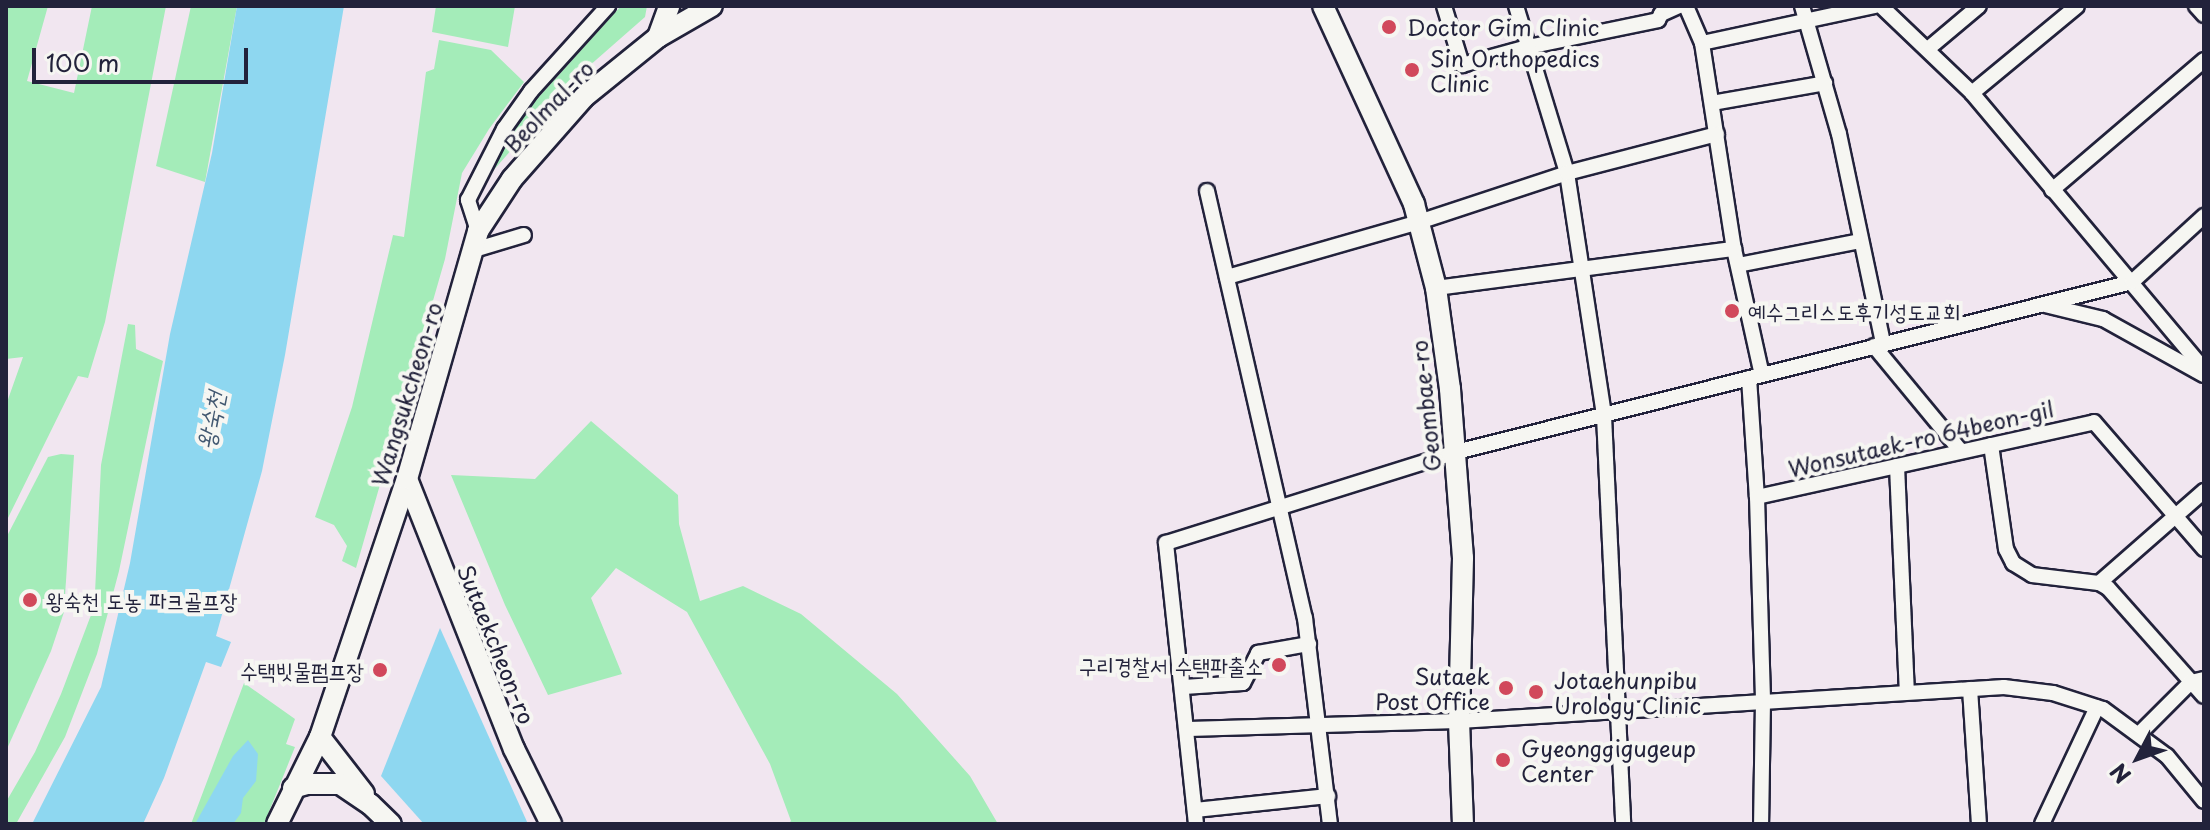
<!DOCTYPE html>
<html>
<head>
<meta charset="utf-8">
<style>
	body { margin:0 }
	#map { position:relative; width:2210px; height:830px; overflow:hidden; background:#f1e6f0; font-family:"Playpen Sans","Poor Story",sans-serif }
	div>[style] { position:absolute }
	[style*='--x'] { left:calc(var(--x)*1px); top:calc(var(--y)*1px); width:calc(var(--w)*1px); rotate:calc(var(--a)*1deg) }
	.green>* { inset:0; background:#a4ecb9 }
	.water>* { inset:0; background:#8ed7f0 }
	.roads { filter:drop-shadow(2px 0 #22223b) drop-shadow(-2px 0 #22223b) drop-shadow(0 2px #22223b) drop-shadow(0 -2px #22223b) }
	.street>* { height:14px; margin:-7px; padding:0 7px; transform-origin:7px; border-radius:7px; background:#f6f6f2 }
	.secondary>* { height:20px; margin:-10px; padding:0 10px; transform-origin:10px; border-radius:10px; background:#f6f6f2 }
	.dots>* { width:22px; height:22px; translate:-50% -50%; box-sizing:border-box; border:4px solid #f6f6f2; border-radius:50% }
	span { translate:-50% -50%; white-space:nowrap; text-align:center; line-height:1.15; -webkit-text-stroke:8px #f6f6f2; paint-order:stroke }
	.poi-label { font-size:22px; color:#22223b }
	.left { translate:0 -50%; text-align:left }
	.right { translate:-100% -50%; text-align:right }
	.street-label { font-size:22px; color:#22223b }
	.water-label { font-size:24px; color:#425871; font-style:italic }
	.frame { position:absolute; inset:0; border:8px solid #22223b; pointer-events:none }
	.north { position:absolute; left:2098px; top:718px; width:80px; height:80px; -webkit-text-stroke:6px #f6f6f2; paint-order:stroke; rotate:229deg; font-size:22px; font-weight:700; line-height:32px; text-align:center; color:#22223b }
	.north::after { content:''; display:block; margin:auto; width:28px; height:36px; background:#22223b; clip-path:polygon(50% 0,100% 100%,50% 72%,0 100%) }
	.scale { position:absolute; left:32px; top:48px; width:216px; height:36px; box-sizing:border-box; border:4px solid #22223b; border-top:0; padding-left:10px; font-size:24px; line-height:28px; white-space:nowrap; color:#22223b; -webkit-text-stroke:6px #f6f6f2; paint-order:stroke }
</style>
</head>
<body>
<div id="map">
	<div class="green">
		<i style="clip-path:polygon(6px 6px,48px 6px,27px 81px,74px 93px,92px 6px,166px 6px,105px 322px,88px 378px,78px 376px,6px 522px,6px 405px,23px 357px,6px 359px)"></i>
		<i style="clip-path:polygon(191px 6px,237px 6px,205px 182px,156px 166px)"></i>
		<i style="clip-path:polygon(436px 6px,515px 6px,508px 47px,432px 32px)"></i>
		<i style="clip-path:polygon(621px 6px,647px 6px,645px 17px,572px 81px,484px 181px,528px 109px)"></i>
		<i style="clip-path:polygon(439px 40px,491px 50px,524px 82px,489px 129px,462px 173px,445px 259px,356px 568px,342px 561px,347px 546px,334px 525px,315px 517px,352px 407px,393px 235px,404px 237px,426px 72px,434px 69px)"></i>
		<i style="clip-path:polygon(128px 324px,135px 325px,136px 349px,163px 361px,119px 571px,97px 654px,65px 737px,16px 824px,6px 824px,6px 802px,35px 752px,61px 694px,91px 615px,95px 593px,101px 465px)"></i>
		<i style="clip-path:polygon(591px 421px,678px 495px,679px 524px,700px 601px,743px 586px,801px 614px,897px 694px,970px 776px,998px 824px,788px 824px,791px 821px,770px 764px,687px 612px,616px 568px,591px 598px,622px 674px,548px 695px,505px 605px,451px 475px,535px 479px)"></i>
		<i style="clip-path:polygon(61px 454px,74px 455px,64px 612px,51px 651px,6px 751px,6px 538px,48px 457px)"></i>
		<i style="clip-path:polygon(244px 683px,295px 719px,286px 744px,295px 747px,264px 824px,191px 824px)"></i>
	</div>
	<div class="water">
		<i style="clip-path:polygon(237px 6px,344px 6px,285px 355px,262px 471px,216px 636px,231px 642px,221px 667px,206px 662px,164px 778px,143px 824px,32px 824px,101px 687px,130px 563px,170px 334px,212px 153px)"></i>
		<i style="clip-path:polygon(440px 628px,528px 824px,424px 824px,381px 776px)"></i>
		<i style="clip-path:polygon(248px 740px,258px 754px,256px 781px,243px 798px,241px 813px,233px 824px,195px 824px,233px 756px)"></i>
	</div>
	<div class="roads">
		<div class="street">
			<i style="--x:1444;--y:6;--w:62;--a:73"></i>
			<i style="--x:1462;--y:65;--w:68;--a:-15.3"></i>
			<i style="--x:1528;--y:47;--w:133;--a:-11.7"></i>
			<i style="--x:1658;--y:20;--w:7;--a:-63"></i>
			<i style="--x:1661;--y:14;--w:20;--a:-24"></i>
			<i style="--x:1516;--y:6;--w:175;--a:73"></i>
			<i style="--x:1567;--y:173;--w:246;--a:81.3"></i>
			<i style="--x:1604;--y:416;--w:408;--a:87.3"></i>
			<i style="--x:1686;--y:6;--w:40;--a:66.6"></i>
			<i style="--x:1702;--y:43;--w:208;--a:81.2"></i>
			<i style="--x:1734;--y:249;--w:129;--a:77.5"></i>
			<i style="--x:1802;--y:6;--w:133;--a:73.9"></i>
			<i style="--x:1839;--y:134;--w:214;--a:78.1"></i>
			<i style="--x:1881;--y:6;--w:126;--a:43.7"></i>
			<i style="--x:1972;--y:93;--w:136;--a:-39.6"></i>
			<i style="--x:2196;--y:6;--w:12;--a:48"></i>
			<i style="--x:1702;--y:43;--w:177;--a:-12.1"></i>
			<i style="--x:1929;--y:48;--w:65;--a:-40"></i>
			<i style="--x:1972;--y:93;--w:361;--a:50"></i>
			<i style="--x:1712;--y:103;--w:115;--a:-10"></i>
			<i style="--x:2052;--y:190;--w:200;--a:-40.5"></i>
			<i style="--x:1207;--y:191;--w:438;--a:77.1"></i>
			<i style="--x:1305;--y:618;--w:208;--a:83.1"></i>
			<i style="--x:478;--y:231;--w:33;--a:-108"></i>
			<i style="--x:468;--y:200;--w:80;--a:-63.1"></i>
			<i style="--x:504;--y:129;--w:47;--a:-54.6"></i>
			<i style="--x:531;--y:91;--w:115;--a:-47.8"></i>
			<i style="--x:474;--y:250;--w:52;--a:-16.7"></i>
			<i style="--x:1738;--y:265;--w:124;--a:-11.1"></i>
			<i style="--x:1227;--y:277;--w:200;--a:-16"></i>
			<i style="--x:1419;--y:222;--w:156;--a:-18.3"></i>
			<i style="--x:1567;--y:173;--w:155;--a:-14.6"></i>
			<i style="--x:1436;--y:288;--w:301;--a:-7.5"></i>
			<i style="--x:2045;--y:305;--w:60;--a:13.6"></i>
			<i style="--x:2103;--y:319;--w:115;--a:29"></i>
			<i style="--x:1874;--y:346;--w:136;--a:50.4"></i>
			<i style="--x:1749;--y:378;--w:119;--a:86.2"></i>
			<i style="--x:1757;--y:497;--w:204;--a:88.3"></i>
			<i style="--x:1763;--y:701;--w:123;--a:90.9"></i>
			<i style="--x:1991;--y:445;--w:105;--a:81.8"></i>
			<i style="--x:2006;--y:549;--w:16;--a:63"></i>
			<i style="--x:2013;--y:563;--w:22;--a:32"></i>
			<i style="--x:2032;--y:575;--w:67;--a:6.8"></i>
			<i style="--x:2099;--y:583;--w:10;--a:29"></i>
			<i style="--x:2108;--y:588;--w:144;--a:48.4"></i>
			<i style="--x:1897;--y:466;--w:226;--a:87.5"></i>
			<i style="--x:1757;--y:497;--w:345;--a:-12.5"></i>
			<i style="--x:2094;--y:422;--w:168;--a:49.1"></i>
			<i style="--x:2099;--y:583;--w:140;--a:-41.2"></i>
			<i style="--x:1184;--y:687;--w:59;--a:-3.9"></i>
			<i style="--x:1243;--y:683;--w:34;--a:-63"></i>
			<i style="--x:1258;--y:653;--w:52;--a:-10"></i>
			<i style="--x:1970;--y:689;--w:135;--a:86.2"></i>
			<i style="--x:1187;--y:729;--w:272;--a:-1.7"></i>
			<i style="--x:1459;--y:721;--w:546;--a:-3.57"></i>
			<i style="--x:2004;--y:687;--w:49;--a:7"></i>
			<i style="--x:2053;--y:693;--w:52;--a:17.7"></i>
			<i style="--x:2103;--y:709;--w:79;--a:36.3"></i>
			<i style="--x:2167;--y:756;--w:58;--a:50.6"></i>
			<i style="--x:2139;--y:734;--w:74;--a:-45"></i>
			<i style="--x:2191;--y:682;--w:13;--a:-13"></i>
			<i style="--x:1195;--y:810;--w:134;--a:-6"></i>
			<i style="--x:1196;--y:824;--w:283;--a:-96.1"></i>
			<i style="--x:1166;--y:543;--w:304;--a:-17.4"></i>
			<i style="--x:1456;--y:452;--w:697;--a:-14.12"></i>
			<i style="--x:2132;--y:282;--w:98;--a:-42.5"></i>
			<i style="--x:2042;--y:824;--w:129;--a:-64.8"></i>
		</div>
		<div class="secondary">
			<i style="--x:1323;--y:6;--w:218;--a:65.3"></i>
			<i style="--x:1414;--y:204;--w:87;--a:75.3"></i>
			<i style="--x:1436;--y:288;--w:102;--a:82.1"></i>
			<i style="--x:1450;--y:389;--w:169;--a:85.6"></i>
			<i style="--x:1463;--y:558;--w:163;--a:91.4"></i>
			<i style="--x:1459;--y:721;--w:103;--a:87.8"></i>
			<i style="--x:658;--y:37;--w:33;--a:-70"></i>
			<i style="--x:407;--y:479;--w:290;--a:68.4"></i>
			<i style="--x:514;--y:749;--w:84;--a:63.7"></i>
			<i style="--x:320;--y:737;--w:72;--a:52.3"></i>
			<i style="--x:293;--y:788;--w:15;--a:-16"></i>
			<i style="--x:307;--y:784;--w:33;--a:0"></i>
			<i style="--x:340;--y:784;--w:36;--a:34"></i>
			<i style="--x:370;--y:804;--w:29;--a:44"></i>
			<i style="--x:277;--y:824;--w:97;--a:-63.7"></i>
			<i style="--x:320;--y:737;--w:272;--a:-71.4"></i>
			<i style="--x:407;--y:479;--w:258;--a:-74"></i>
			<i style="--x:478;--y:231;--w:62;--a:-56.8"></i>
			<i style="--x:512;--y:179;--w:109;--a:-48.7"></i>
			<i style="--x:584;--y:97;--w:95;--a:-39"></i>
			<i style="--x:658;--y:37;--w:62;--a:-29.9"></i>
		</div>
	</div>
	<div class="dots">
		<i style="left:1389px;top:27px;background:#d1495b"></i>
		<i style="left:1412px;top:70px;background:#d1495b"></i>
		<i style="left:1732px;top:311px;background:#d1495b"></i>
		<i style="left:30px;top:600px;background:#d1495b"></i>
		<i style="left:1279px;top:665px;background:#d1495b"></i>
		<i style="left:380px;top:670px;background:#d1495b"></i>
		<i style="left:1506px;top:688px;background:#d1495b"></i>
		<i style="left:1536px;top:692px;background:#d1495b"></i>
		<i style="left:1503px;top:760px;background:#d1495b"></i>
	</div>
	<div class="poi-label">
		<span class="left" style="left:1407px;top:27px">Doctor Gim Clinic</span>
		<span class="left" style="left:1430px;top:70px">Sin Orthopedics<br>Clinic</span>
		<span class="left" style="left:1748px;top:311px">예수그리스도후기성도교회</span>
		<span class="left" style="left:46px;top:600px">왕숙천 도농 파크골프장</span>
		<span class="right" style="left:1263px;top:665px">구리경찰서 수택파출소</span>
		<span class="right" style="left:364px;top:670px">수택빗물펌프장</span>
		<span class="right" style="left:1490px;top:688px">Sutaek<br>Post Office</span>
		<span class="left" style="left:1554px;top:692px">Jotaehunpibu<br>Urology Clinic</span>
		<span class="left" style="left:1521px;top:760px">Gyeonggigugeup<br>Center</span>
	</div>
	<div class="street-label">
		<span style="left:548px;top:106px;rotate:-46deg">Beolmal-ro</span>
		<span style="left:406px;top:394px;rotate:-73deg">Wangsukcheon-ro</span>
		<span style="left:1425px;top:406px;rotate:-96deg">Geombae-ro</span>
		<span style="left:1921px;top:438px;rotate:-13deg">Wonsutaek-ro 64beon-gil</span>
		<span style="left:497px;top:644px;rotate:68deg">Sutaekcheon-ro</span>
	</div>
	<div class="water-label">
		<span style="left:210px;top:420px;rotate:-79deg">왕숙천</span>
	</div>
	<div class="frame"></div>
	<div class="north">N</div>
	<div class="scale">100 m</div>
</div>
</body>
</html>
